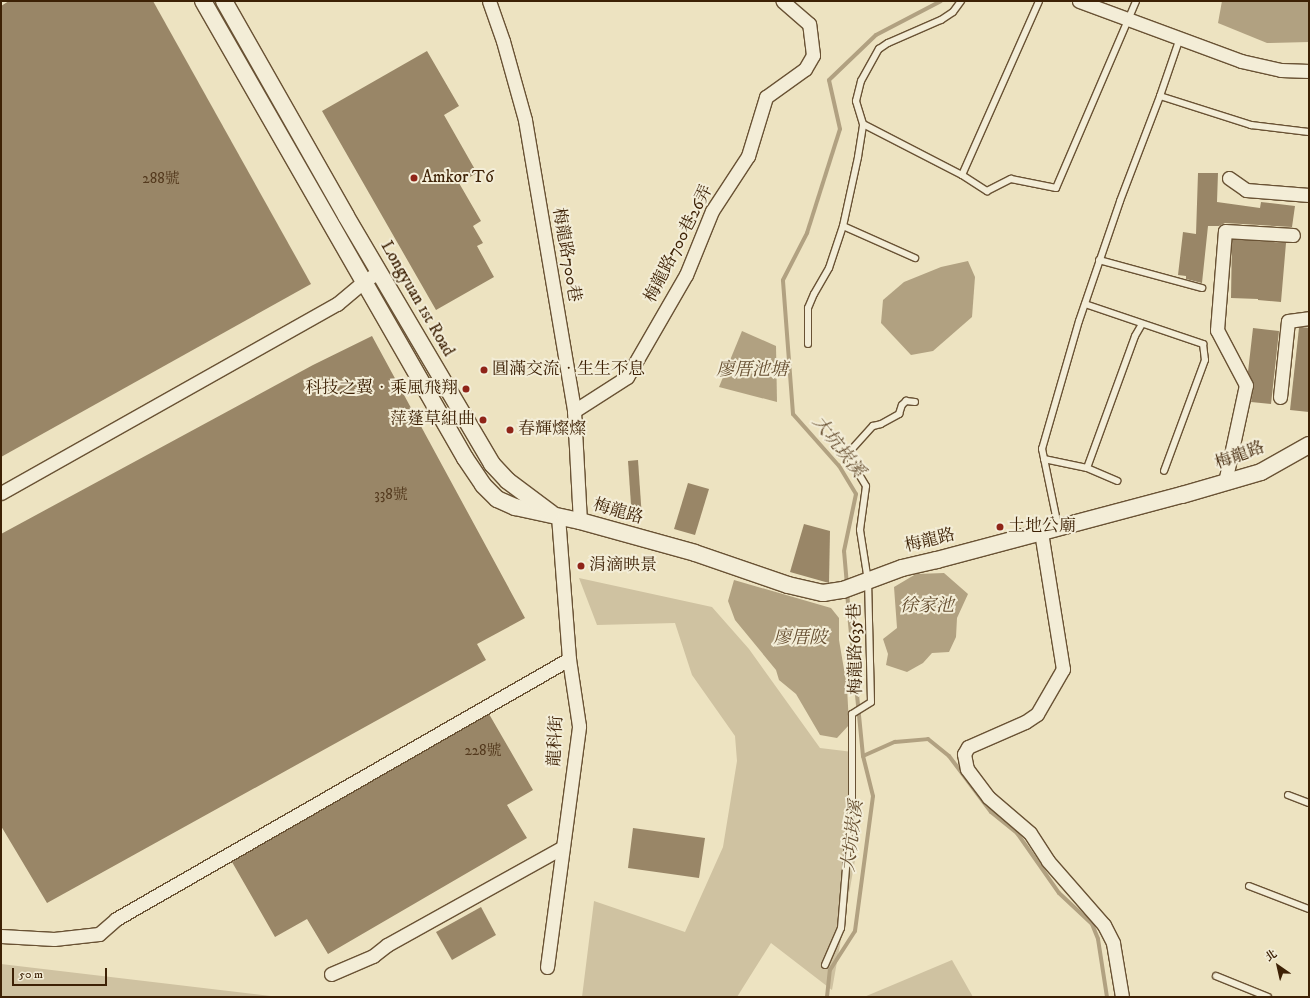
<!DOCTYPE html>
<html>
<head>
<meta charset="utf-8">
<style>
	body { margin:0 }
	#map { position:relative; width:1310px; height:998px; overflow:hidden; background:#ede3c1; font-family:"IM FELL DW Pica","Noto Serif TC",serif }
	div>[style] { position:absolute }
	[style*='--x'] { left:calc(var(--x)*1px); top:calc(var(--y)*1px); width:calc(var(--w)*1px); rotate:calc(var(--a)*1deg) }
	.green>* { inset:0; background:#cfc2a1 }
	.water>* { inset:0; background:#b1a181 }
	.stream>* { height:4px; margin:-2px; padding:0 2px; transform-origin:2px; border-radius:2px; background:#b1a181 }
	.building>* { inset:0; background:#998667 }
	.roads { filter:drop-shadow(1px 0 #695234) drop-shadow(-1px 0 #695234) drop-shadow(0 1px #695234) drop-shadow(0 -1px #695234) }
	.service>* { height:6px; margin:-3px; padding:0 3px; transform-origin:3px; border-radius:3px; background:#f3edd7 }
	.minor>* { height:13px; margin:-6.5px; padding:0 6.5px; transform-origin:6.5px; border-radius:6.5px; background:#f3edd7 }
	.tertiary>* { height:16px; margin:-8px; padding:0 8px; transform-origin:8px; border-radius:8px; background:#f3edd7 }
	.dots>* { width:11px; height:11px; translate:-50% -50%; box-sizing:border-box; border:2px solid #f3edd7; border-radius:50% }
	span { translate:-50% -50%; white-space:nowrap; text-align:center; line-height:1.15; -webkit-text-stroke:4px #f3edd7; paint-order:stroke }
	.number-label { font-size:15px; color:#543a1e }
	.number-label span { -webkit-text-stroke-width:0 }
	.poi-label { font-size:17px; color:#3d2105 }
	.left { translate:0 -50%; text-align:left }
	.right { translate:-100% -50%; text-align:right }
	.street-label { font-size:17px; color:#3d2105 }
	.water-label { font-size:18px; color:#664e30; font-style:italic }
	.frame { position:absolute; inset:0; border:2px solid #3d2105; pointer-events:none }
	.north { position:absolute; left:1258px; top:946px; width:40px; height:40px; -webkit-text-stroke:3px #f3edd7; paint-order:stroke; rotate:326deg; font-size:11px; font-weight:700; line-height:16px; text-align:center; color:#3d2105 }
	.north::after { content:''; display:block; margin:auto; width:14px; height:18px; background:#3d2105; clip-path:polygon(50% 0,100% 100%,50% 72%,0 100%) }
	.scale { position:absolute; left:12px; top:968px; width:95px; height:18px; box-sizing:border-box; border:2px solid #3d2105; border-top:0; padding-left:5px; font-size:12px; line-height:14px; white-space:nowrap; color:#3d2105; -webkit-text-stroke:3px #f3edd7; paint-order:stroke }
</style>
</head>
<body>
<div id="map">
	<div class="green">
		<i style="clip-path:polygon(579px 578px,712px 607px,749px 649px,820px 748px,853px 752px,855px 860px,832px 990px,771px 943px,737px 997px,582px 997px,594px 901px,685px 932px,723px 847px,737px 761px,735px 736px,692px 675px,675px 623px,597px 625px)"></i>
		<i style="clip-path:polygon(952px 960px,973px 997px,864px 997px)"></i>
		<i style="clip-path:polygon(1px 964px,279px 997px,1px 997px)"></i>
	</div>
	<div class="water">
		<i style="clip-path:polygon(1222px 1px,1309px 1px,1309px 42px,1267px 43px,1218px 23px)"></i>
		<i style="clip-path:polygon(968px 261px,975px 277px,972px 317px,933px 351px,911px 355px,881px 323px,883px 300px,904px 282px,941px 267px)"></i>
		<i style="clip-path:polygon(742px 331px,776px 346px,777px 402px,719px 387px)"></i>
		<i style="clip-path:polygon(944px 573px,968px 594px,957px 618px,956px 637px,949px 652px,932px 653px,923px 663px,907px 672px,886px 665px,888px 654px,883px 639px,897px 628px,894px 587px,916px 574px)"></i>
		<i style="clip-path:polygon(734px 580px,831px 608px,839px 618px,839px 640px,847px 687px,849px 725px,837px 738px,820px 735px,796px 694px,779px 680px,776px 670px,735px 620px,728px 601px)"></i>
	</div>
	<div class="stream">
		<i style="--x:847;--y:585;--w:34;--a:-95"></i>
		<i style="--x:844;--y:551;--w:58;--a:-78.1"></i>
		<i style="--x:856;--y:494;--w:33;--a:-121"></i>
		<i style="--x:839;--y:466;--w:69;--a:-131.5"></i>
		<i style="--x:793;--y:414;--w:134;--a:-94.3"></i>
		<i style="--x:783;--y:280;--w:53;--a:-62.9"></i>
		<i style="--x:807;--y:233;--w:109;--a:-72.4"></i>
		<i style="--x:840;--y:129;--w:50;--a:-102.7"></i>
		<i style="--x:829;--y:80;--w:65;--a:-43.8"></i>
		<i style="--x:876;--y:35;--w:73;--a:-27.6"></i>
		<i style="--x:863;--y:756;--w:35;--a:-24"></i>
		<i style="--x:895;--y:742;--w:33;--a:-5"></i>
		<i style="--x:928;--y:739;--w:27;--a:39"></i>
		<i style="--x:949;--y:756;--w:70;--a:53.1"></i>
		<i style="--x:991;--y:812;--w:33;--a:39"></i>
		<i style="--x:1017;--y:833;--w:73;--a:55"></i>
		<i style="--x:1059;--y:893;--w:45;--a:43.2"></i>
		<i style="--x:1092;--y:924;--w:16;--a:68"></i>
		<i style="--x:1098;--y:939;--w:59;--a:81.2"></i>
		<i style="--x:827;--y:997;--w:27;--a:-84"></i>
		<i style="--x:830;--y:970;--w:46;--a:-57.3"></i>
		<i style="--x:855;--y:931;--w:136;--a:-82.4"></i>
		<i style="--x:873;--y:796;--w:41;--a:-104"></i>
		<i style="--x:863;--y:756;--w:165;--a:-95.6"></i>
	</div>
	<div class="building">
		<i style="clip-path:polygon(9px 1px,153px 1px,311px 284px,1px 457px,1px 6px)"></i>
		<i style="clip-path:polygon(427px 51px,459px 106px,444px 115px,477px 173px,459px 183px,481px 221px,473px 226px,483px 243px,477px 246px,494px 277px,436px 310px,322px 111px)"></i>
		<i style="clip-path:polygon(1198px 173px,1218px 173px,1217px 202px,1260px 208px,1261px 202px,1295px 206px,1292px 227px,1225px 223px,1219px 226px,1208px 226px,1202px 283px,1186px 279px,1186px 276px,1178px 275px,1183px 232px,1196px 234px)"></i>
		<i style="clip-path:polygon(1232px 239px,1286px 243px,1281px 302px,1258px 300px,1258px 299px,1231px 298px)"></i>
		<i style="clip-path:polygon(1302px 327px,1309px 328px,1309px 412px,1290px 410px,1299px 328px)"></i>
		<i style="clip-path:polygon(1253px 328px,1279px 331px,1271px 404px,1251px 402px,1254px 386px,1248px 372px)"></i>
		<i style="clip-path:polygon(372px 336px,525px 618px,477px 644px,486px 660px,47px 903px,1px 826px,1px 534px,313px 365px)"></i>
		<i style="clip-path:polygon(638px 460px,642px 518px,632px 519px,628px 461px)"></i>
		<i style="clip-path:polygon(688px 483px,709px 489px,695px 535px,674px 529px)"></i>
		<i style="clip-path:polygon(804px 524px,830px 531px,829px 583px,790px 572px)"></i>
		<i style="clip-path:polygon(489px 714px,533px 790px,507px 805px,527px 838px,328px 954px,307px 919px,275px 937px,232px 862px)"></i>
		<i style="clip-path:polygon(633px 828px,705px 838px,699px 878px,628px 868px)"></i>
		<i style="clip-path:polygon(481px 907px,496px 935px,452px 960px,436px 932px)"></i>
	</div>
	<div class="roads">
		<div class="service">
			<i style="--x:1160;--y:96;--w:96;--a:17.7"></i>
			<i style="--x:1251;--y:125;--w:58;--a:6.9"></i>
			<i style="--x:863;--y:124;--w:111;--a:27.3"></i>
			<i style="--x:962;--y:175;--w:190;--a:-66.1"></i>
			<i style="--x:962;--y:175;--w:30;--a:33"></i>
			<i style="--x:987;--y:191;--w:27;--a:-27"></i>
			<i style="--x:1011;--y:179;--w:46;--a:11.3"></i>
			<i style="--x:1056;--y:188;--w:203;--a:-66.8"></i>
			<i style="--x:843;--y:226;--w:79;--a:24"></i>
			<i style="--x:1099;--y:260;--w:107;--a:15.2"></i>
			<i style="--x:1085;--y:304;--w:125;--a:18.7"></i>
			<i style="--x:1203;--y:344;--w:16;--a:83"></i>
			<i style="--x:1205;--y:360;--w:118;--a:110.3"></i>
			<i style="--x:808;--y:344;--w:36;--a:-90"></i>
			<i style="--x:808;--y:308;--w:15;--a:-67"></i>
			<i style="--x:814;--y:294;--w:30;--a:-60"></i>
			<i style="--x:829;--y:268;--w:44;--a:-71.6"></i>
			<i style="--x:843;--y:226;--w:71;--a:-77.7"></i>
			<i style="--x:858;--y:157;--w:33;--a:-81"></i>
			<i style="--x:863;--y:124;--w:24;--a:-107"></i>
			<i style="--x:856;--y:101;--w:21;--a:-76"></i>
			<i style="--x:861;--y:81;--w:37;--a:-61"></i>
			<i style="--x:879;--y:49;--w:11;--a:-34"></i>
			<i style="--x:888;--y:43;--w:58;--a:-23.5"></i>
			<i style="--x:941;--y:20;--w:14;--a:-34"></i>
			<i style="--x:953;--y:12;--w:14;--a:-54"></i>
			<i style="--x:1044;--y:459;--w:44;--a:11.8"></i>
			<i style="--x:1087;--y:468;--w:33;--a:23"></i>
			<i style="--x:1087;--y:468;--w:140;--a:-70"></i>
			<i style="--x:1135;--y:336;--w:14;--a:-60"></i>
			<i style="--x:1058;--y:526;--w:79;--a:-101.7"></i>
			<i style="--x:1042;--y:449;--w:133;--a:-73.9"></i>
			<i style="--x:1079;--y:321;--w:127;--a:-71.1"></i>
			<i style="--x:1120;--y:201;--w:112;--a:-69.1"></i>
			<i style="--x:1160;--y:96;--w:61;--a:-71"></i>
			<i style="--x:1288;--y:795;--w:22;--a:21"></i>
			<i style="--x:1249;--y:886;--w:64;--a:21"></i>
			<i style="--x:825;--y:965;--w:40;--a:-66.6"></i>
			<i style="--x:841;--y:928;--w:130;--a:-85.2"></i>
			<i style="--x:852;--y:798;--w:84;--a:-90"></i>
			<i style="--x:852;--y:714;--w:22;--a:-32"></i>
			<i style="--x:871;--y:702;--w:121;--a:-91.4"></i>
			<i style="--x:868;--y:581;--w:52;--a:-98.9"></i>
			<i style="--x:860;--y:530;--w:44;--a:-82.2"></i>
			<i style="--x:866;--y:486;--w:29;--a:-121"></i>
			<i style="--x:851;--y:461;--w:12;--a:-85"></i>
			<i style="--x:852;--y:449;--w:31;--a:-48"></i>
			<i style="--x:873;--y:426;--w:8;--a:-14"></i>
			<i style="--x:881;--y:424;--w:21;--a:-29"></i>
			<i style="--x:899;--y:414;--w:9;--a:-72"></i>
			<i style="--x:902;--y:405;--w:6;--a:-45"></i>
			<i style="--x:906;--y:401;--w:9;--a:6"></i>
			<i style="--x:1216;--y:976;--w:56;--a:22"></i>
		</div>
		<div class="minor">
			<i style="--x:489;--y:1;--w:42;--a:70.7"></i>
			<i style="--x:503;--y:41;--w:82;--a:74.4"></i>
			<i style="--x:525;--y:120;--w:295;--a:80.4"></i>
			<i style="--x:574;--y:411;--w:110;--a:86.9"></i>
			<i style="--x:1079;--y:1;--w:173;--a:20.3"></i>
			<i style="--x:1241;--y:61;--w:41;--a:12.7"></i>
			<i style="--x:1281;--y:70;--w:28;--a:2"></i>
			<i style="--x:1229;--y:178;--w:21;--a:35"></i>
			<i style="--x:1246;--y:190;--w:63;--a:4.5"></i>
			<i style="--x:1280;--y:397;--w:76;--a:-84"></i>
			<i style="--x:1288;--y:321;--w:21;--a:-8"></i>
			<i style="--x:574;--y:411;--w:63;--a:-32.7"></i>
			<i style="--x:627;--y:377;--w:118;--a:-60"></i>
			<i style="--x:686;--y:275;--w:69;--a:-67.9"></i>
			<i style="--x:712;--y:211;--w:66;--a:-56.8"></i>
			<i style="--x:748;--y:156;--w:62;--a:-73"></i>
			<i style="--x:766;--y:97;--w:48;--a:-35.7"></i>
			<i style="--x:805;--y:69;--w:16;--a:-60"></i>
			<i style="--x:813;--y:55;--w:31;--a:-97"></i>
			<i style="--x:809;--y:24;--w:35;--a:-139"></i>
			<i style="--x:1225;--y:482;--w:99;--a:-77.8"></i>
			<i style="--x:1246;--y:385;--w:62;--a:-117.8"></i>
			<i style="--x:1217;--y:330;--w:99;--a:-85.4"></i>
			<i style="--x:1225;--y:231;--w:68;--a:3.4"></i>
			<i style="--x:1;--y:493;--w:386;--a:-29.4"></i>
			<i style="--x:337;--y:304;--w:35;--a:-40"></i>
			<i style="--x:364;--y:281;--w:17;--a:-31"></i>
			<i style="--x:1041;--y:532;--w:139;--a:80.9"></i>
			<i style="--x:1063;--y:669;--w:52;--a:120"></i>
			<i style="--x:1037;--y:714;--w:14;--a:146"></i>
			<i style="--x:1025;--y:722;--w:62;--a:156.3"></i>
			<i style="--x:968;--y:747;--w:8;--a:120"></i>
			<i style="--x:964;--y:754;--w:15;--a:79"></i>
			<i style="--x:967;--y:769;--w:35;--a:53"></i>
			<i style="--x:988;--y:797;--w:55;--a:40.6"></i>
			<i style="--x:1030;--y:833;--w:33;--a:57"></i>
			<i style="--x:1048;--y:861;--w:85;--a:48.8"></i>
			<i style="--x:1104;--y:925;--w:20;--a:63"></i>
			<i style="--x:1113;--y:943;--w:55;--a:80.5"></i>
			<i style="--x:1;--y:936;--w:53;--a:3.2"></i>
			<i style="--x:54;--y:939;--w:45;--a:-6.3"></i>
			<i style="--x:99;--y:934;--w:23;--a:-41"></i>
			<i style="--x:116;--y:919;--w:522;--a:-29.85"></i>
			<i style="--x:547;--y:967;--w:243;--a:-82.4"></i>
			<i style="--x:579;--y:726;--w:68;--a:-98.5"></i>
			<i style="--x:569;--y:659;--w:142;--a:-94.4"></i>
			<i style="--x:331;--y:974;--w:46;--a:-23.2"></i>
			<i style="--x:373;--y:956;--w:18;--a:-38"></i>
			<i style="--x:387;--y:945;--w:201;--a:-29.1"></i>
		</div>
		<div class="tertiary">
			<i style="--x:203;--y:1;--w:527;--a:60.17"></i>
			<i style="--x:465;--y:458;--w:32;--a:56"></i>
			<i style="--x:483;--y:485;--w:20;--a:45"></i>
			<i style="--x:497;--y:499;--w:20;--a:24"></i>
			<i style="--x:515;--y:507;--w:66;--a:12.2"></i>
			<i style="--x:580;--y:521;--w:119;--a:15.5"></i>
			<i style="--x:695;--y:553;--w:98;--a:19"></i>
			<i style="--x:788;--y:585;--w:36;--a:13"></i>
			<i style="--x:823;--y:593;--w:20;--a:-9"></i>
			<i style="--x:843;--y:590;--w:63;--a:-20.4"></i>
			<i style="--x:902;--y:568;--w:36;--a:-13"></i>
			<i style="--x:937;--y:560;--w:253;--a:-14.9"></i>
			<i style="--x:1182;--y:495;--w:82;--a:-16.2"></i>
			<i style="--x:1261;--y:472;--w:55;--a:-29.4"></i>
			<i style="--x:224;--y:1;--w:247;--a:60.4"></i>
			<i style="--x:346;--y:216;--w:288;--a:59.5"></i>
			<i style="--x:492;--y:464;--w:23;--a:47"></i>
			<i style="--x:508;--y:481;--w:54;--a:36.7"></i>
		</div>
	</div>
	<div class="dots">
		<i style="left:414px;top:178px;background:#8f2418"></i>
		<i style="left:484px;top:370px;background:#8f2418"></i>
		<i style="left:466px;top:389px;background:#8f2418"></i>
		<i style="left:483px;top:420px;background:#8f2418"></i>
		<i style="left:510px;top:430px;background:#8f2418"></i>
		<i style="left:1000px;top:527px;background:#8f2418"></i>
		<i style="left:581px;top:566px;background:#8f2418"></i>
	</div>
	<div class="number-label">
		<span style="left:161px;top:179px">288號</span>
		<span style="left:391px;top:495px">338號</span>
		<span style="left:483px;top:751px">228號</span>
	</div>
	<div class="poi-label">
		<span class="left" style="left:422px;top:178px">Amkor T6</span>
		<span class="left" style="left:492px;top:370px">圓滿交流．生生不息</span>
		<span class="right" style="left:458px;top:389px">科技之翼．乘風飛翔</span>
		<span class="right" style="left:475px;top:420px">萍蓬草組曲</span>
		<span class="left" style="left:518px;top:430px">春輝燦燦</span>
		<span class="left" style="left:1008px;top:527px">土地公廟</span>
		<span class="left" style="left:589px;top:566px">涓滴映景</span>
	</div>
	<div class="street-label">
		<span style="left:679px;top:244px;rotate:-63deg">梅龍路700巷26弄</span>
		<span style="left:566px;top:255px;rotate:80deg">梅龍路700巷</span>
		<span style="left:417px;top:299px;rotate:60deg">Longyuan 1st Road</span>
		<span style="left:1240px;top:456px;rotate:-20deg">梅龍路</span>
		<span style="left:618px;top:512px;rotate:16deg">梅龍路</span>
		<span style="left:930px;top:541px;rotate:-14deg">梅龍路</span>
		<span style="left:856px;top:649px;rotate:-91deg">梅龍路635巷</span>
		<span style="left:556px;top:741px;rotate:-87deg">龍科街</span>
	</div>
	<div class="water-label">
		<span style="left:752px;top:370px">廖厝池塘</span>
		<span style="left:838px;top:447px;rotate:52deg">大坑崁溪</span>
		<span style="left:927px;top:606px">徐家池</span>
		<span style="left:800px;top:638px">廖厝陂</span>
		<span style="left:853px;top:836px;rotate:-83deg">大坑崁溪</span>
	</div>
	<div class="frame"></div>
	<div class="north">北</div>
	<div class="scale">50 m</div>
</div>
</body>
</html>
